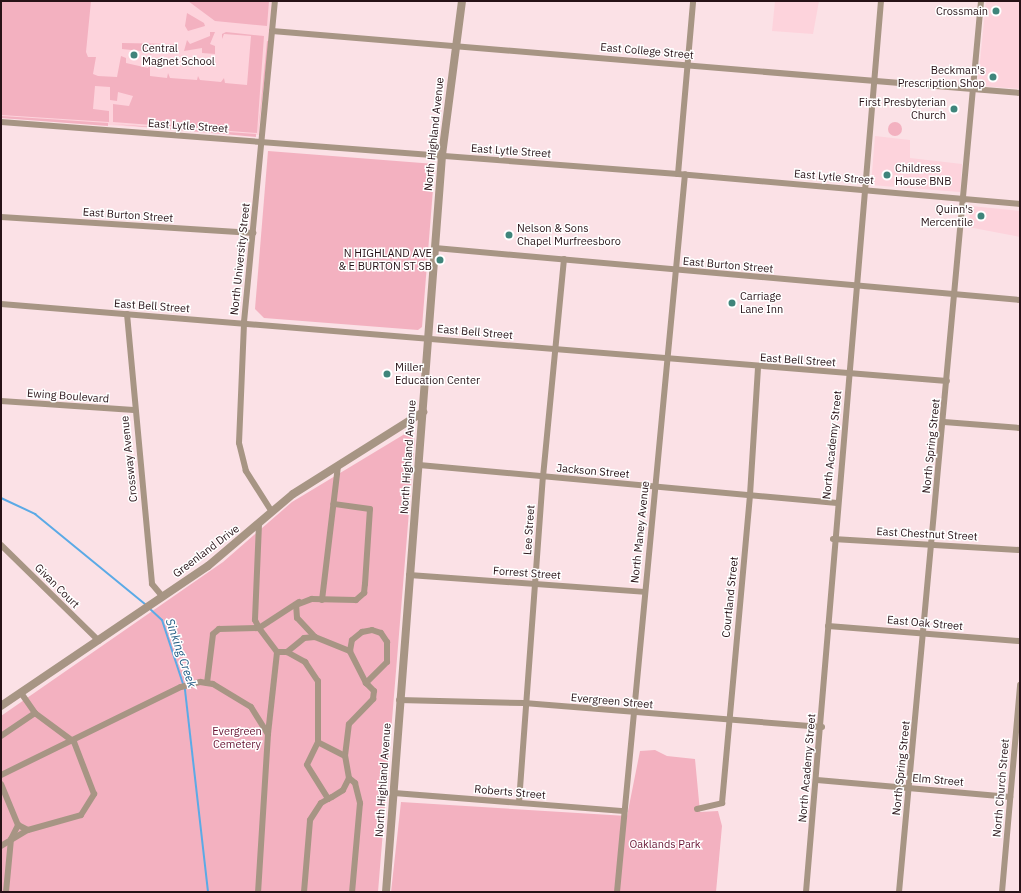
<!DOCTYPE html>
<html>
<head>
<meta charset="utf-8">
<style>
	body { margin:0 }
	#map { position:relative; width:1021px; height:893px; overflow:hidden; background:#fbe1e6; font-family:"IBM Plex Sans",sans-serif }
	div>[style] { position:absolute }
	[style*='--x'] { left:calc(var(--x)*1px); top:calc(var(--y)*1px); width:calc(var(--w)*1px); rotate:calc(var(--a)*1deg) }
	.built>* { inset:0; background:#fdd3dc }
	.green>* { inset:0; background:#f3b1c0 }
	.round { border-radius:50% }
	.stream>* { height:2px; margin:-1px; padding:0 1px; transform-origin:1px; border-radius:1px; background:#5baae6 }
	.minor>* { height:6px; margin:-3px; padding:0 3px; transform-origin:3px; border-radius:3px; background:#a79584 }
	.tertiary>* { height:8px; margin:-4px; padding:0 4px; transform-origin:4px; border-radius:4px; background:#a79584 }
	.dots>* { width:11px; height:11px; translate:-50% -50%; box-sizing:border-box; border:2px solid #fff; border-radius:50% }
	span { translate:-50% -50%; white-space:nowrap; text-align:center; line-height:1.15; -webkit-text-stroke:3px #fff; paint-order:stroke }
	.poi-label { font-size:11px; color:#271217 }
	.right { translate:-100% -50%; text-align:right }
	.left { translate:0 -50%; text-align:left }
	.street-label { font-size:11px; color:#271217 }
	.park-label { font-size:11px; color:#671332 }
	.water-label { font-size:12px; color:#225a83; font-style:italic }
	.frame { position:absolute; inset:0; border:2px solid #271217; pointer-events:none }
</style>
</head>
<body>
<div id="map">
	<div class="built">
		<i style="clip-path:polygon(1px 1px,272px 1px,259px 135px,1px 118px)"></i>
		<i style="clip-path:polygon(775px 1px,819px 1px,813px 34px,772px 31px)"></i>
		<i style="clip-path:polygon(986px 1px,1020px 1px,1020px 89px,982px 86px,978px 81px)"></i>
		<i style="clip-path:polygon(875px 136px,910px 140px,910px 158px,962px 164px,960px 192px,871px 185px)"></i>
		<i style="clip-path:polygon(971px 206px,1020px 211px,1020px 237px,968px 227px)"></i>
	</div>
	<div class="green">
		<i style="clip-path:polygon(1px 1px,91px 1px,86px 52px,88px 57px,96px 57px,93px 74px,98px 76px,117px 77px,121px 56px,126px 58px,126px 63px,148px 68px,150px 64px,150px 76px,167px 78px,168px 73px,170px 78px,197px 80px,198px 76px,200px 80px,221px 82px,224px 78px,225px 83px,247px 85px,251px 36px,224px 34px,222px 39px,222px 34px,226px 32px,264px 36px,257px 133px,113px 122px,113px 104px,129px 106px,133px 96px,118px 92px,117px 101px,110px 100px,110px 87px,95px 86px,93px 109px,109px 111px,109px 122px,1px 115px)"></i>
		<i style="clip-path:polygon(188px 1px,269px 1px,267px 26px,215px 21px)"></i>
		<i style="clip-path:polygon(187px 13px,204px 23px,205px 26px,188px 31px,185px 26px)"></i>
		<i style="clip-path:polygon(210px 32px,215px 32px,210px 44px,215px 46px,215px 54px,202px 53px,202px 48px,184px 51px,187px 40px,190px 44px,210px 36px)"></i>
		<i style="clip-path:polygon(267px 41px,269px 41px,258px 133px)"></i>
		<i style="clip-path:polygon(122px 43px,175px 44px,177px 49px,152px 49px,151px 57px,150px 52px,122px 49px)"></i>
		<i style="clip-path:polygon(1px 116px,2px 116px,108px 123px,108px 126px,1px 118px)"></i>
		<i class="round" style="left:888px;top:122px;width:14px;height:14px"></i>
		<i style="clip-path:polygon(112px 124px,185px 129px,256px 134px,256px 137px)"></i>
		<i style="clip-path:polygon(268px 151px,435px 164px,422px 327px,418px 330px,264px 318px,255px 309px)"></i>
		<i style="clip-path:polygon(408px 432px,415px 438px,378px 892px,1px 892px,1px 716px,223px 562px,292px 502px)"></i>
		<i style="clip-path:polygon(655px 750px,667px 756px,695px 759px,700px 812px,718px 811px,722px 826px,716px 892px,391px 892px,401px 802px,627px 816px,640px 751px)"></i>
	</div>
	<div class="stream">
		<i style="--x:1;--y:498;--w:38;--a:25"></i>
		<i style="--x:35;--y:514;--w:144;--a:39.3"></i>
		<i style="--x:149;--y:608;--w:18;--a:43"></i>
		<i style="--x:162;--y:620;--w:74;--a:71.8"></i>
		<i style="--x:185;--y:690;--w:203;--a:83.5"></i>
	</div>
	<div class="minor">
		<i style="--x:272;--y:31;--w:751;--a:4.74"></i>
		<i style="--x:1;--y:122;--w:679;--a:4.39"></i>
		<i style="--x:678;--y:174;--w:343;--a:5"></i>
		<i style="--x:678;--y:174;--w:174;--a:-85"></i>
		<i style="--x:1;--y:217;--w:253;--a:3.6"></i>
		<i style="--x:435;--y:248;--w:587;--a:5.08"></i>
		<i style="--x:1;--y:304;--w:949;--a:4.65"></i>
		<i style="--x:127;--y:314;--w:271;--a:84.7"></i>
		<i style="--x:152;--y:584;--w:17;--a:50"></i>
		<i style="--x:1;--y:401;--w:133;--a:3.9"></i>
		<i style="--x:944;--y:422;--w:76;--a:4.5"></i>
		<i style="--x:419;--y:465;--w:420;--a:5.2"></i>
		<i style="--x:272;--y:512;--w:49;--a:-122.4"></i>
		<i style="--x:246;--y:471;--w:29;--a:-104"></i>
		<i style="--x:239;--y:443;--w:121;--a:-87.6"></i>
		<i style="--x:244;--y:322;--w:322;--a:-84.5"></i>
		<i style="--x:259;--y:524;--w:96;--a:92.4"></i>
		<i style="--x:255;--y:620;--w:9;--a:63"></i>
		<i style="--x:259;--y:628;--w:48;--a:-33"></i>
		<i style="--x:833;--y:539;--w:187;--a:3.4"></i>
		<i style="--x:1;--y:545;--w:137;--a:44.4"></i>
		<i style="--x:409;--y:575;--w:236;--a:4.1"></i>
		<i style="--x:322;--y:600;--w:135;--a:-83.2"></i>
		<i style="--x:828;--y:626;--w:193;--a:4.5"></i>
		<i style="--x:315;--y:637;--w:26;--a:-133"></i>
		<i style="--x:297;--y:618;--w:13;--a:-94"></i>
		<i style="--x:296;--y:605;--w:17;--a:-21"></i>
		<i style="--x:312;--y:599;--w:44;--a:1.3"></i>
		<i style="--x:356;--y:600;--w:11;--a:-41"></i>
		<i style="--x:364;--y:593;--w:9;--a:-84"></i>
		<i style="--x:365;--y:584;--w:75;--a:-86.2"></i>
		<i style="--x:370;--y:509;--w:37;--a:-172"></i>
		<i style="--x:287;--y:652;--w:22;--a:-39"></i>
		<i style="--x:304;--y:638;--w:11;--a:-5"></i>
		<i style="--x:315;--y:637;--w:38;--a:22"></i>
		<i style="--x:207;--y:683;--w:49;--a:-83"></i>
		<i style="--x:213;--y:634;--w:8;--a:-40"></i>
		<i style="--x:219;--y:629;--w:40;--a:-1.4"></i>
		<i style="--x:259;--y:628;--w:30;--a:53"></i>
		<i style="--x:399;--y:700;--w:125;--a:1.4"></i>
		<i style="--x:524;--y:703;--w:299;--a:4.6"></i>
		<i style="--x:268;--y:734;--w:82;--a:-83.7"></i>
		<i style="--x:277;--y:652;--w:10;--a:0"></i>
		<i style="--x:287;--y:652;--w:21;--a:29"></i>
		<i style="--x:305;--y:662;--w:23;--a:56"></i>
		<i style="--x:318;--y:681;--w:61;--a:90"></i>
		<i style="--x:1;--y:736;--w:41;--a:-34.1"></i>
		<i style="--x:345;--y:756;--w:32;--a:-83"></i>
		<i style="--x:349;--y:724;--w:35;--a:-46"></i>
		<i style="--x:373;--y:699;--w:8;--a:-83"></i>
		<i style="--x:374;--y:691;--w:11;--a:-135"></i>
		<i style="--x:366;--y:683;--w:36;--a:-117"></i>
		<i style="--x:350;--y:651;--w:11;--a:-80"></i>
		<i style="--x:352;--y:640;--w:13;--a:-39"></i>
		<i style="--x:362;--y:632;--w:10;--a:-11"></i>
		<i style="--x:372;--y:630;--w:9;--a:18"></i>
		<i style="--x:381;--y:633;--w:11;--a:56"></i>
		<i style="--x:387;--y:642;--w:20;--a:90"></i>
		<i style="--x:387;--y:662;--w:30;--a:135"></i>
		<i style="--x:1;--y:775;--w:200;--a:-26.1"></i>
		<i style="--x:181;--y:687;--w:20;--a:-15"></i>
		<i style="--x:200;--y:682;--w:13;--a:9"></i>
		<i style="--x:213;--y:684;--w:44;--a:31.2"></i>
		<i style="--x:251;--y:707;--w:32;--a:58"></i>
		<i style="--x:268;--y:734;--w:158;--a:93.6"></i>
		<i style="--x:349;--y:778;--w:8;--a:40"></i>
		<i style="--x:355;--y:783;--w:21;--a:76"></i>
		<i style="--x:360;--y:803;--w:89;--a:95.1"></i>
		<i style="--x:817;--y:780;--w:194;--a:5"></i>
		<i style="--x:1;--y:784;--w:44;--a:67.5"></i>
		<i style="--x:18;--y:825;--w:11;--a:27"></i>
		<i style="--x:394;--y:793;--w:231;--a:4.5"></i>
		<i style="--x:519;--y:802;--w:326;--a:-85.8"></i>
		<i style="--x:543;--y:477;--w:219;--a:-84.5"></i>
		<i style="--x:697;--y:809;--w:26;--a:-13"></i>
		<i style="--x:722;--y:803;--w:309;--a:-84.8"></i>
		<i style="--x:750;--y:495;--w:128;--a:-86.4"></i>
		<i style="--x:1;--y:846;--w:31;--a:-31"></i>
		<i style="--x:28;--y:830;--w:55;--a:-15.8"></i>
		<i style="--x:81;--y:815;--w:25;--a:-58"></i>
		<i style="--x:94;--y:794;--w:56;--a:-111"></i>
		<i style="--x:74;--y:742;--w:49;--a:-143.4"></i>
		<i style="--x:35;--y:713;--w:24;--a:-125"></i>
		<i style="--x:6;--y:892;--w:53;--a:-84.6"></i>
		<i style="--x:11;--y:839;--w:16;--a:-63"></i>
		<i style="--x:304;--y:892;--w:72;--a:-85.2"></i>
		<i style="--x:310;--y:820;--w:20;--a:-57"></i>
		<i style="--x:321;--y:803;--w:8;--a:-30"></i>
		<i style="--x:328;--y:799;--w:4;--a:-27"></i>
		<i style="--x:332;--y:797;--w:13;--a:-32"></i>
		<i style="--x:343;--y:790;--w:13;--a:-63"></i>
		<i style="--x:349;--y:778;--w:22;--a:-100"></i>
		<i style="--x:345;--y:756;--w:30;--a:-153"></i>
		<i style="--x:318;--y:742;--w:25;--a:116"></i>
		<i style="--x:307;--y:765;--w:40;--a:58"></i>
		<i style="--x:617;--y:892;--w:721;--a:-84.59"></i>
		<i style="--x:806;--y:892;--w:894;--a:-85.19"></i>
		<i style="--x:899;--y:892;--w:895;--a:-84.74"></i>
		<i style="--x:1002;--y:892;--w:208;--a:-85"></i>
	</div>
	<div class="tertiary">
		<i style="--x:1;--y:706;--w:250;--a:-34.1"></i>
		<i style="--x:208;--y:566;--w:111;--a:-40.3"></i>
		<i style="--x:293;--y:494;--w:154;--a:-32.2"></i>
		<i style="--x:386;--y:892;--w:739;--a:-85.65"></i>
		<i style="--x:442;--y:155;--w:155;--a:-82.6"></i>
	</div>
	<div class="dots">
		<i style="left:996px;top:11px;background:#3f857b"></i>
		<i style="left:134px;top:55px;background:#3f857b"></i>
		<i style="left:993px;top:77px;background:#3f857b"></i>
		<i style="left:954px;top:109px;background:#3f857b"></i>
		<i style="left:887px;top:175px;background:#3f857b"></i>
		<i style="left:981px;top:216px;background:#3f857b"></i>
		<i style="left:509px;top:235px;background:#3f857b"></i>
		<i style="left:440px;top:260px;background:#3f857b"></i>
		<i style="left:732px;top:303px;background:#3f857b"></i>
		<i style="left:387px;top:374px;background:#3f857b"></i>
	</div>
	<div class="poi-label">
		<span class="right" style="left:988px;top:11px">Crossmain</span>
		<span class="left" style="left:142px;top:55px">Central<br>Magnet School</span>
		<span class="right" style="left:985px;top:77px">Beckman's<br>Prescription Shop</span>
		<span class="right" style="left:946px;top:109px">First Presbyterian<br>Church</span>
		<span class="left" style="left:895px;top:175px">Childress<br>House BNB</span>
		<span class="right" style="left:973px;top:216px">Quinn's<br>Mercentile</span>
		<span class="left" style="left:517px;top:235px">Nelson &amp; Sons<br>Chapel Murfreesboro</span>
		<span class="right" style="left:432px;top:260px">N HIGHLAND AVE<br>&amp; E BURTON ST SB</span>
		<span class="left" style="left:740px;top:303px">Carriage<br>Lane Inn</span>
		<span class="left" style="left:395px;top:374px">Miller<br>Education Center</span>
	</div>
	<div class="street-label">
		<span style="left:647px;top:51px;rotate:5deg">East College Street</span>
		<span style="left:188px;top:126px;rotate:4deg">East Lytle Street</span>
		<span style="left:434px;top:134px;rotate:-84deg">North Highland Avenue</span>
		<span style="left:511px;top:151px;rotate:4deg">East Lytle Street</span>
		<span style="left:834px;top:177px;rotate:5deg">East Lytle Street</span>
		<span style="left:128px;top:215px;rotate:4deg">East Burton Street</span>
		<span style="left:240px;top:259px;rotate:-84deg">North University Street</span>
		<span style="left:728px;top:265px;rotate:5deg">East Burton Street</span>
		<span style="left:152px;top:306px;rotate:4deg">East Bell Street</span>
		<span style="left:475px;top:332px;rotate:5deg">East Bell Street</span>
		<span style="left:798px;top:360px;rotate:4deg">East Bell Street</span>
		<span style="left:68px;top:396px;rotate:4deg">Ewing Boulevard</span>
		<span style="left:832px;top:445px;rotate:-84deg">North Academy Street</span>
		<span style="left:931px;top:446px;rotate:-84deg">North Spring Street</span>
		<span style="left:408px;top:457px;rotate:-86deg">North Highland Avenue</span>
		<span style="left:129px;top:459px;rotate:-96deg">Crossway Avenue</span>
		<span style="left:593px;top:471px;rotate:5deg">Jackson Street</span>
		<span style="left:529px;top:530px;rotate:-86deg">Lee Street</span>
		<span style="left:640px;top:532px;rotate:-84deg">North Maney Avenue</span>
		<span style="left:927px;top:534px;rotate:3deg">East Chestnut Street</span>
		<span style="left:206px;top:551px;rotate:-37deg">Greenland Drive</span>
		<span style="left:527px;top:573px;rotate:4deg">Forrest Street</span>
		<span style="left:57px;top:586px;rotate:45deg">Givan Court</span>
		<span style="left:730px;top:597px;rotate:-84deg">Courtland Street</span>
		<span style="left:925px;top:623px;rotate:5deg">East Oak Street</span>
		<span style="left:612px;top:701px;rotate:5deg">Evergreen Street</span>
		<span style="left:807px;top:768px;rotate:-85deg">North Academy Street</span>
		<span style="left:901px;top:768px;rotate:-84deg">North Spring Street</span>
		<span style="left:383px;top:780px;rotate:-86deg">North Highland Avenue</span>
		<span style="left:938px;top:780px;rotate:5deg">Elm Street</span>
		<span style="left:1001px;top:788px;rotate:-85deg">North Church Street</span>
		<span style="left:510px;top:792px;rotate:5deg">Roberts Street</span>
	</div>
	<div class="park-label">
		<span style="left:237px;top:738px">Evergreen<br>Cemetery</span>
		<span style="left:665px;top:844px">Oaklands Park</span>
	</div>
	<div class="water-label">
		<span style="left:181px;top:653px;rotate:71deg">Sinking Creek</span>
	</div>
	<div class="frame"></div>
</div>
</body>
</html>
